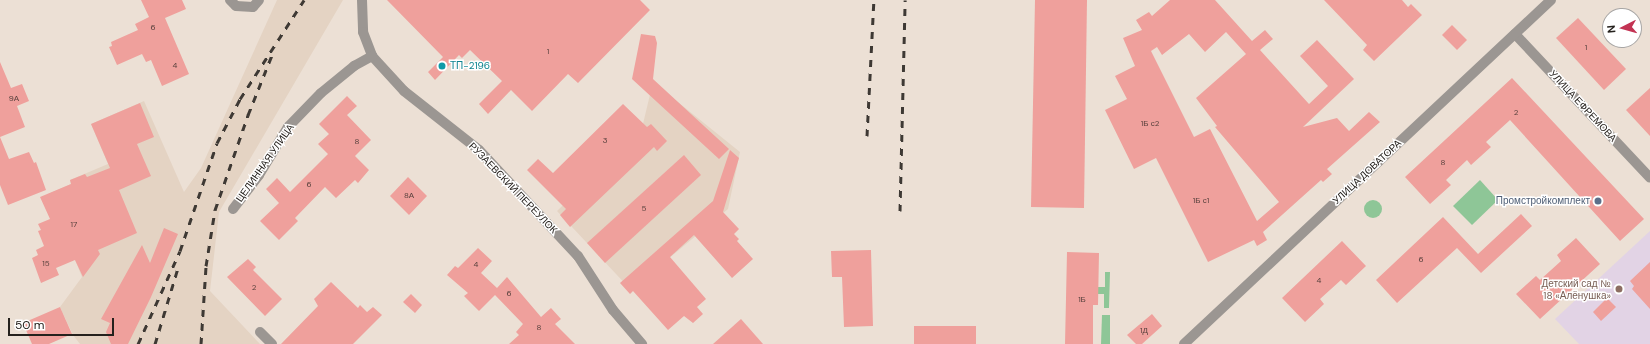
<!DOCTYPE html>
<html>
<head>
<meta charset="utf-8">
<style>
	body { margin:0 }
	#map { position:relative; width:1650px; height:344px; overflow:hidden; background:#ece0d5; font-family:"DM Sans",sans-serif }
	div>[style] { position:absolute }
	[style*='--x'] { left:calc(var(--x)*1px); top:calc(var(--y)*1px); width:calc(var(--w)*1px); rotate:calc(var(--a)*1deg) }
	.built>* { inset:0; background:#e4d3c3 }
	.education>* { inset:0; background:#e2d3e5 }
	.green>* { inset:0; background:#8ec697 }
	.round { border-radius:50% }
	.building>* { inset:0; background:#efa09c }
	.minor>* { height:10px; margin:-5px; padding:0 5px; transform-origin:5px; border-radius:5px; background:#9b9692 }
	.rail>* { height:3px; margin-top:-1.5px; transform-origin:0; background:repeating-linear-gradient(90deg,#3e3934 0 7px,transparent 0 14px) }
	.dots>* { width:11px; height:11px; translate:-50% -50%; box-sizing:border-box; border:2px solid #fff; border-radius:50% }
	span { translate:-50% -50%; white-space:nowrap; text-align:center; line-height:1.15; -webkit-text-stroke:3px #fff; paint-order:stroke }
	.number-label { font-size:8px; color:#58413d }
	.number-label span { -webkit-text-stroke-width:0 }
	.culture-label { font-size:10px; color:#0d838f }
	.left { translate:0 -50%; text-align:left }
	.street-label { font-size:10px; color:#25211d }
	.service-label { font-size:10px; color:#4e5e75 }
	.right { translate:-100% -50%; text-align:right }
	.education-label { font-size:10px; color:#785e54 }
	.north { position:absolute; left:1602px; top:8px; width:40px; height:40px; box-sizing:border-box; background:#fff; border:1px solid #a8a6a5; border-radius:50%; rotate:264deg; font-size:11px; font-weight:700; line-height:16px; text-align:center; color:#25211d }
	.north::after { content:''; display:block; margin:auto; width:14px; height:18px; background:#c33353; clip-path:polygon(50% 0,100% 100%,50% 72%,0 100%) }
	.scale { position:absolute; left:8px; top:318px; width:106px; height:18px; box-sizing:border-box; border:2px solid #25211d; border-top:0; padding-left:5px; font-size:12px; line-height:14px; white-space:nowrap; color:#25211d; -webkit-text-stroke:3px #fff; paint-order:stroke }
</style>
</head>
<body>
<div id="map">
	<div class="built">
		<i style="clip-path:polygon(277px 0,343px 0,219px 212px,210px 291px,260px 344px,80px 344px,73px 335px,60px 307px,82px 277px,48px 194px,71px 184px,70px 180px,108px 164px,91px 124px,144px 101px,184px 192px,201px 168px)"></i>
		<i style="clip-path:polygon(653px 82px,740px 152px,728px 209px,631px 290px,557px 211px,642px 128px)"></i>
	</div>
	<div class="education">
		<i style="clip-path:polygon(1650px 231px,1650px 344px,1579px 344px,1555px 319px)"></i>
	</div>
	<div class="green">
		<i style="clip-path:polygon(1480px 180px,1498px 200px,1472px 225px,1453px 206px)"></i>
		<i class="round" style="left:1364px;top:200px;width:18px;height:18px"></i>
		<i style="clip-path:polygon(1105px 272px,1110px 272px,1109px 308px,1104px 308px,1104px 294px,1097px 294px,1097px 287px,1105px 287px)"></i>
		<i style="clip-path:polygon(1102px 315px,1110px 315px,1110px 344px,1101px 344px)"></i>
	</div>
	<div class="building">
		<i style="clip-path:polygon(141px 0,182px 0,186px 9px,165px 18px,189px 74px,162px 86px,151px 60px,146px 62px,142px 54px,117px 65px,109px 47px,112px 46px,111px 42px,138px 30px,135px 24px,149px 17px)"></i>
		<i style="clip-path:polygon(387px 0,640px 0,650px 10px,578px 83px,568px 74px,532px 111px,511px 90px,488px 114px,479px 104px,502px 81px,470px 50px,462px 58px,459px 55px,435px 80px,428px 72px,443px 57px)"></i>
		<i style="clip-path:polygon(1035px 0,1087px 0,1084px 208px,1031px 207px)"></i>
		<i style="clip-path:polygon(evenodd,1170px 0,1215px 0,1252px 41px,1265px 30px,1273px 39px,1260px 50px,1309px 104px,1328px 86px,1300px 56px,1317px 40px,1354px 79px,1303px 127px,1337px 118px,1349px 131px,1369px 112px,1380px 122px,1327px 169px,1332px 174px,1323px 182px,1321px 180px,1263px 232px,1267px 240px,1257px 246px,1254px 240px,1208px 262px,1156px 158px,1134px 169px,1105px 110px,1127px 99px,1115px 76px,1135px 66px,1123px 38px,1142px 30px,1136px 20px,1149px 12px,1152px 16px,1170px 0,1226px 32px,1246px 54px,1196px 98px,1217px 126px,1215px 127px,1279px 202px,1257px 221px,1210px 129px,1194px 137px,1151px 51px,1157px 47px,1162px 55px,1189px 34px,1205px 52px,1226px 32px)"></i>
		<i style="clip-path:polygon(1324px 0,1402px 0,1408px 7px,1411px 4px,1422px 15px,1374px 61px,1363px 50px,1367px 45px)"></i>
		<i style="clip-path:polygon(1578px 18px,1626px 69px,1604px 90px,1556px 38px)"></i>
		<i style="clip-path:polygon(1452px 25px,1467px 40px,1457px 50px,1442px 35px)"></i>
		<i style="clip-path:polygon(641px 34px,655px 36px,657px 43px,653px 79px,729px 149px,719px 159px,632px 79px)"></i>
		<i style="clip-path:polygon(0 62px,11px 88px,22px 84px,29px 101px,17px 106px,25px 127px,0 137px,9px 159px,29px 152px,34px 163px,36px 162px,46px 190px,8px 205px,0 185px)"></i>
		<i style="clip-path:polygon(1512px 78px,1644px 219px,1620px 241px,1510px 120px,1486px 142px,1491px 147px,1471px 165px,1467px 160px,1446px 180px,1451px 185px,1430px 204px,1405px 177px)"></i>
		<i style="clip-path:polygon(1650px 88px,1650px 136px,1626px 110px)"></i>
		<i style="clip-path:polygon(347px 96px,357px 106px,347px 115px,371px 140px,355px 156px,369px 170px,358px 183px,355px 180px,336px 198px,325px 187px,295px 218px,298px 221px,279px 240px,260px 221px,279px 203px,266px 189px,277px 178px,290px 192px,328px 154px,318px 144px,329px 134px,319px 124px)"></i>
		<i style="clip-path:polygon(140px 103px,154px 137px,137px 144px,151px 176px,119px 190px,137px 233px,98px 250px,100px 254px,83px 277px,75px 260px,56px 268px,59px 275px,41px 283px,32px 258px,38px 255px,36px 250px,44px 246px,38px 231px,41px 230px,38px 224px,50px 219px,40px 197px,71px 184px,70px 180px,85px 174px,87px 177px,110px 168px,91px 124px)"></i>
		<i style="clip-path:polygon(623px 104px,647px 127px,651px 124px,667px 141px,657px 151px,654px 147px,570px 227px,560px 215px,566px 209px,527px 170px,538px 159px,553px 173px)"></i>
		<i style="clip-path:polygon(730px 150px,739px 158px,723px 212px,739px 229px,734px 234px,739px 239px,737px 241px,753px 259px,732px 278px,694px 235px,670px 257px,706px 299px,697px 307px,703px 314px,693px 323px,684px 316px,668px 330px,633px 291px,630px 294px,620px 283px,713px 201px)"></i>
		<i style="clip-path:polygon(684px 155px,701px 175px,605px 263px,587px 243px)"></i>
		<i style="clip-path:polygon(408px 177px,427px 196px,409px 215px,390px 196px)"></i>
		<i style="clip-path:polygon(1521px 214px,1532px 226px,1481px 273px,1457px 248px,1397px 303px,1376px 280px,1443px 217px,1478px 254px)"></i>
		<i style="clip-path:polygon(164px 228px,178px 234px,151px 297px,128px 344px,111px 344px,106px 332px,110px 323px,101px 319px,142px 245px,150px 263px)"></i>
		<i style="clip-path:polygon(1576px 238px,1600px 264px,1540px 319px,1516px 294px,1536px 276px,1540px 280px,1561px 261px,1557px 255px)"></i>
		<i style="clip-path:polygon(1342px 241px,1366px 266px,1346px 285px,1341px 280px,1320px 299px,1324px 304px,1305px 322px,1282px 298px)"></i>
		<i style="clip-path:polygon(478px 248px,492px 261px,481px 273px,497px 288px,507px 277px,541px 317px,551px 308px,561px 319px,555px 324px,575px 344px,509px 344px,519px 335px,516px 332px,523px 324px,495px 295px,479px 311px,464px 296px,468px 293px,447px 275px,455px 266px,458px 268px)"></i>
		<i style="clip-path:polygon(871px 250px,873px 326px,844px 327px,842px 277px,832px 277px,831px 251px)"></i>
		<i style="clip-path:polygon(1067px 252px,1099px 253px,1098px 305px,1093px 305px,1093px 344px,1065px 344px)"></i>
		<i style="clip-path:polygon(248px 259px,256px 267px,253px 270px,282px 299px,265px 316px,227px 277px)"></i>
		<i style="clip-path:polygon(1650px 262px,1650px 309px,1632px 289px,1634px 286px,1630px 281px)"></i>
		<i style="clip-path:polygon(331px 282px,358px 308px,360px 305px,367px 312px,373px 307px,382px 315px,353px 344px,281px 344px,318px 306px,314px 299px)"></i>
		<i style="clip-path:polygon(411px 294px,422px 305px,415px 313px,403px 302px)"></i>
		<i style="clip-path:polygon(1607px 298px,1616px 307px,1601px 321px,1593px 312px)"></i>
		<i style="clip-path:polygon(60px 307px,72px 334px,49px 344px,32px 344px,23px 323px)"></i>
		<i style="clip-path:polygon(1152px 314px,1162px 326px,1142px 344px,1136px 344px,1127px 335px)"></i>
		<i style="clip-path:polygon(741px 319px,763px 344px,713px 344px)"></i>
		<i style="clip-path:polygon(914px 326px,976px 326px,976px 344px,914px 344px)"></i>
	</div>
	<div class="minor">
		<i style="--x:230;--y:0;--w:8;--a:45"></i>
		<i style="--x:236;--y:6;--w:17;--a:3"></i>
		<i style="--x:253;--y:7;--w:9;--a:-49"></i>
		<i style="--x:362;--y:0;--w:32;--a:88"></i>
		<i style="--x:363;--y:32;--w:26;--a:69"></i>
		<i style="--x:372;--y:56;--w:47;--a:47.6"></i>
		<i style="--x:404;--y:91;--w:95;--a:38.2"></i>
		<i style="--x:479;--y:150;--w:145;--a:47"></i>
		<i style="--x:578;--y:256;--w:64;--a:57.1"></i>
		<i style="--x:613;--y:310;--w:45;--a:49.5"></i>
		<i style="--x:1515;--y:34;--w:197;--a:46.8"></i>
		<i style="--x:233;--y:209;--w:43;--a:-52.6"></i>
		<i style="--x:259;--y:175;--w:56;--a:-58.9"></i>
		<i style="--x:288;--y:127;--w:47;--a:-45.9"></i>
		<i style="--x:321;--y:93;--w:43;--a:-39.3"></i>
		<i style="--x:354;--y:66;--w:21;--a:-29"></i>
		<i style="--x:260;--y:332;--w:17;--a:45"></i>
		<i style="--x:1184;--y:344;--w:503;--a:-43.15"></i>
	</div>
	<div class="rail">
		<i style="--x:867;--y:136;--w:136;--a:-87.1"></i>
		<i style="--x:900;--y:211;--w:211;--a:-88.6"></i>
		<i style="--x:138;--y:344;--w:102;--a:-65.7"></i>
		<i style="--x:180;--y:251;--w:114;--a:-71.1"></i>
		<i style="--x:217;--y:143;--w:50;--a:-62.4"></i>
		<i style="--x:240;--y:99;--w:118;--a:-57.1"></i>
		<i style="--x:155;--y:344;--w:79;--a:-73.2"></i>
		<i style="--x:201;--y:344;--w:78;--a:-86.3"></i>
		<i style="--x:206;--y:266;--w:57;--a:-80.9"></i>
		<i style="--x:215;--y:210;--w:101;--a:-70.8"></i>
		<i style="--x:248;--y:115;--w:65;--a:-68.2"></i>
	</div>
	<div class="dots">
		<i style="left:442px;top:66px;background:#0f9aa8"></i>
		<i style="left:1598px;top:201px;background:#5c6f8a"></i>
		<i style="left:1619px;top:289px;background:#8d6e63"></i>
	</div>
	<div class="number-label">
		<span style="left:153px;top:28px">6</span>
		<span style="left:1586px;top:48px">1</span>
		<span style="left:548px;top:52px">1</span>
		<span style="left:175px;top:66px">4</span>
		<span style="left:14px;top:99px">9А</span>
		<span style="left:1516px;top:113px">2</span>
		<span style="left:1150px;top:124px">1Б с2</span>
		<span style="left:605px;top:141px">3</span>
		<span style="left:357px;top:142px">8</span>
		<span style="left:1443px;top:163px">8</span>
		<span style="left:309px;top:185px">6</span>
		<span style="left:409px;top:196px">8А</span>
		<span style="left:1201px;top:201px">1Б с1</span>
		<span style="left:644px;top:209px">5</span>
		<span style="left:74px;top:225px">17</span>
		<span style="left:1421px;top:260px">6</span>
		<span style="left:46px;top:264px">15</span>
		<span style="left:476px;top:265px">4</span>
		<span style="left:1319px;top:281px">4</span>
		<span style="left:254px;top:288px">2</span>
		<span style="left:509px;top:294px">6</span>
		<span style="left:1082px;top:300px">1Б</span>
		<span style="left:539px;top:328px">8</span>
		<span style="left:1144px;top:331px">1Д</span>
	</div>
	<div class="culture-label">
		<span class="left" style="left:450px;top:66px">ТП-2196</span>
	</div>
	<div class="street-label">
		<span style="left:1583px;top:106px;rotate:47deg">УЛИЦА ЕФРЕМОВА</span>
		<span style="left:265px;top:163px;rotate:-55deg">ЦЕЛИННАЯ УЛИЦА</span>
		<span style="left:1367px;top:172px;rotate:-43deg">УЛИЦА ДОВАТОРА</span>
		<span style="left:513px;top:188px;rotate:46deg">РУЗАЕВСКИЙ ПЕРЕУЛОК</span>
	</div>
	<div class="service-label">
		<span class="right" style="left:1590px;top:201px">Промстройкомплект</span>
	</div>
	<div class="education-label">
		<span class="right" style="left:1611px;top:289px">Детский сад №<br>18 «Алёнушка»</span>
	</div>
	<div class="north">N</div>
	<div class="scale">50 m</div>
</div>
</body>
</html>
